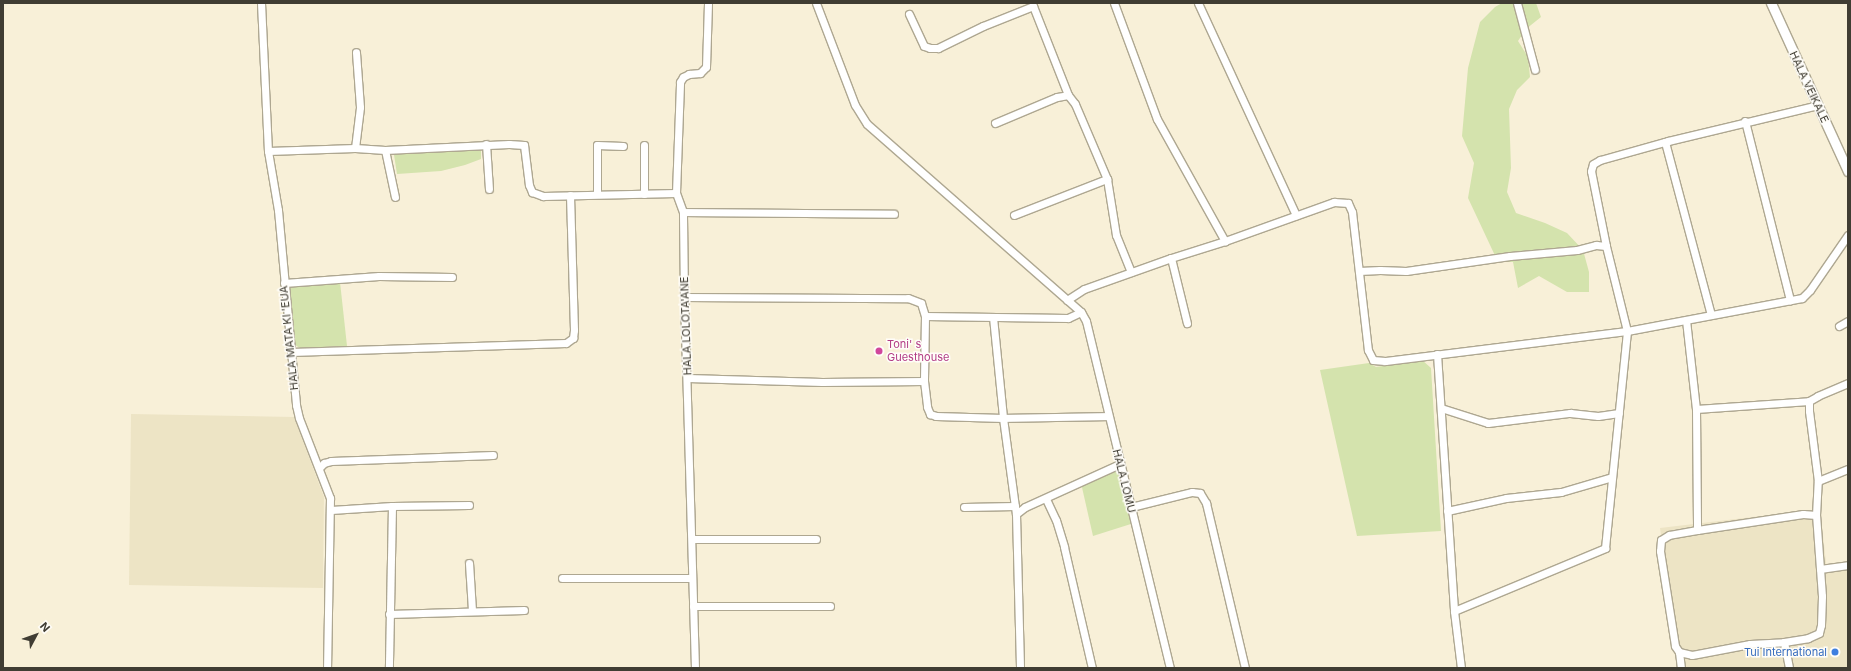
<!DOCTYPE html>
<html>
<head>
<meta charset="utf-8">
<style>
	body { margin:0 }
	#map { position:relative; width:1851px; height:671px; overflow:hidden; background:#f8f0d8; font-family:Inter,sans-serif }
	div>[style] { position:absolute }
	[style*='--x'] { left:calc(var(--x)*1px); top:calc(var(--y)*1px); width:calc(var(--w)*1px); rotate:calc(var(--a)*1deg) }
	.built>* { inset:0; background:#ede4c5 }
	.green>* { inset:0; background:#d4e3ad }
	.roads { filter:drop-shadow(1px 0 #aea791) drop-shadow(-1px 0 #aea791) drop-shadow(0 1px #aea791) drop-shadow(0 -1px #aea791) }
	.minor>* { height:7px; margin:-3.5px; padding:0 3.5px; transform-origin:3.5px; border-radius:3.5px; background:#fff }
	.tertiary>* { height:9px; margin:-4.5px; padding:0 4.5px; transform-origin:4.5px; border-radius:4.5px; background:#fff }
	.dots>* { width:11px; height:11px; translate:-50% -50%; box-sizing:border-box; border:2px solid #fffdf8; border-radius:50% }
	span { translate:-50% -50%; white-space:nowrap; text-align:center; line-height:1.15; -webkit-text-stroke:3px #fffdf8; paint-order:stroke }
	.street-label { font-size:11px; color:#403d33 }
	.hotel-label { font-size:11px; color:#b23c85 }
	.left { translate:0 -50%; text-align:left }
	.shop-label { font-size:11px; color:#366cbe }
	.right { translate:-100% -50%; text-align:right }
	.frame { position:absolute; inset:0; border:4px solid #403d33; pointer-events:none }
	.north { position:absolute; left:16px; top:615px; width:40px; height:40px; -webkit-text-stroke:3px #fffdf8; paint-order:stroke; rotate:49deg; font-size:11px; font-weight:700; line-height:16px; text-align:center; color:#403d33 }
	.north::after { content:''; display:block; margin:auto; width:14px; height:18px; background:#403d33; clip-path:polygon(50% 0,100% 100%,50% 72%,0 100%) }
</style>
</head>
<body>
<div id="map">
	<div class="built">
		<i style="clip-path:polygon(131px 414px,294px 417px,324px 497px,323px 588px,129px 585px)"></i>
		<i style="clip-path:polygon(1820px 509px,1827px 571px,1848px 568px,1848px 668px,1681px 668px,1660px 528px)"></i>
	</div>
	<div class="green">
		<i style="clip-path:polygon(1502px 3px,1536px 3px,1541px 17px,1526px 29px,1518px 41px,1528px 57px,1530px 77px,1517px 90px,1509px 109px,1511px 168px,1507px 192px,1516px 213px,1545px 223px,1567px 233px,1583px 250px,1589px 272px,1589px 292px,1567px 292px,1539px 276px,1518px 288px,1513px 262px,1498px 262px,1468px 198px,1474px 163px,1462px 136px,1468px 68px,1480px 22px,1495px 7px)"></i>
		<i style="clip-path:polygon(481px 149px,481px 159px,465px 165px,441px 171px,397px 174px,394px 155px,397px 152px)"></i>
		<i style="clip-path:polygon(340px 282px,347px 346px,300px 348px,295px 345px,289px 289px,292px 286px)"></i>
		<i style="clip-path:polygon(1422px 360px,1431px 368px,1441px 531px,1357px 536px,1320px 370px,1369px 363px,1376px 367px)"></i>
		<i style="clip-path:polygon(1118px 467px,1134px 523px,1093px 536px,1081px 483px)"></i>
	</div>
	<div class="roads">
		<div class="minor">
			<i style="--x:261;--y:3;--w:148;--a:87.3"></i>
			<i style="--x:268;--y:151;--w:60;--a:80.4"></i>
			<i style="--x:278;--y:210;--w:196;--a:84.7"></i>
			<i style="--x:296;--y:405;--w:13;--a:77"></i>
			<i style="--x:299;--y:418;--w:86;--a:68.8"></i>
			<i style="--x:330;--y:498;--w:170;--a:91"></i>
			<i style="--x:816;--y:3;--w:109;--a:69.1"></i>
			<i style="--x:855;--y:105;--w:22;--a:58"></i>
			<i style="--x:867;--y:124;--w:285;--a:41.3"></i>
			<i style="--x:1081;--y:312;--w:10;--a:61"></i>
			<i style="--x:1086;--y:321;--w:357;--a:76.4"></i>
			<i style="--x:1114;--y:3;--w:124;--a:69.7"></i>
			<i style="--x:1157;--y:119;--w:140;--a:60.9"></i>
			<i style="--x:1198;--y:3;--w:234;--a:65.2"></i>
			<i style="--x:1517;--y:3;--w:69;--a:75"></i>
			<i style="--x:909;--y:14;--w:35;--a:65"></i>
			<i style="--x:924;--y:46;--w:6;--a:18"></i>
			<i style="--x:930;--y:48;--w:8;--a:0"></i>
			<i style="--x:938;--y:48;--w:50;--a:-26.1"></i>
			<i style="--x:983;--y:26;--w:54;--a:-21.8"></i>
			<i style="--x:1033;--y:6;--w:96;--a:68.5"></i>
			<i style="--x:1745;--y:121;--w:185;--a:75.9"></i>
			<i style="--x:995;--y:123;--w:67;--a:-22.8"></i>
			<i style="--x:1057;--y:97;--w:11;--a:-10"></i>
			<i style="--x:1068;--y:95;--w:11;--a:52"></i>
			<i style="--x:1075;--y:104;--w:82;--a:66.9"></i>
			<i style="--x:1107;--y:179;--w:57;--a:80.9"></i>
			<i style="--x:1116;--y:235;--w:40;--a:68"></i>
			<i style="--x:1665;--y:142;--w:179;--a:75.1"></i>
			<i style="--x:486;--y:144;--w:45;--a:86.2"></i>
			<i style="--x:355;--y:148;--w:41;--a:-83"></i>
			<i style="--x:360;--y:107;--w:55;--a:-94.2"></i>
			<i style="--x:385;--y:150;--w:48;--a:78"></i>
			<i style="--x:268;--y:151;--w:87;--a:-2"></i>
			<i style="--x:355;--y:148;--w:30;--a:4"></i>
			<i style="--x:385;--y:150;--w:124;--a:-2.8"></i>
			<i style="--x:509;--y:144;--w:15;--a:4"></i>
			<i style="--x:524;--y:145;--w:40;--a:82.9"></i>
			<i style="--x:529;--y:185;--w:8;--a:67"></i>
			<i style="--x:532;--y:192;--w:12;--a:20"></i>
			<i style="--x:543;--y:196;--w:133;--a:-1.3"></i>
			<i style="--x:597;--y:193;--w:48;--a:-90"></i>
			<i style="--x:597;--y:145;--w:26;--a:2"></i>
			<i style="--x:644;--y:194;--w:49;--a:-90"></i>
			<i style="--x:683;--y:212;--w:211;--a:0.5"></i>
			<i style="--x:1014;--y:215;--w:100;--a:-21.2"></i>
			<i style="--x:1171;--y:258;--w:67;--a:76.2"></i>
			<i style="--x:1359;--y:271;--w:21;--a:-3"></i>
			<i style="--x:1380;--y:270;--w:26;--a:2"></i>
			<i style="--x:1406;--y:271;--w:105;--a:-8.2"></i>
			<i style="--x:1510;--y:256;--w:67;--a:-5.1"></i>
			<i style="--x:1577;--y:250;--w:20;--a:-15"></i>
			<i style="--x:1596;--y:245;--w:10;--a:6"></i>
			<i style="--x:284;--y:283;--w:95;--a:-4.2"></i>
			<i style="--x:379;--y:276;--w:73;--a:0.8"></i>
			<i style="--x:684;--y:297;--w:224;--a:0.3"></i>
			<i style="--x:908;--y:298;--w:14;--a:21"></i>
			<i style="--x:921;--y:303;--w:14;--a:73"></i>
			<i style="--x:925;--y:316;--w:143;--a:0.8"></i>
			<i style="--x:1068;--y:318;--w:14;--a:-25"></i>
			<i style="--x:1067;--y:300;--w:20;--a:-33"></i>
			<i style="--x:1084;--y:289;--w:92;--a:-19.6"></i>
			<i style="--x:1171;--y:258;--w:57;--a:-17.5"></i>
			<i style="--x:1225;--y:241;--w:116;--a:-19.7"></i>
			<i style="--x:1334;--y:202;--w:14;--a:4"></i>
			<i style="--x:1348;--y:203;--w:10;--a:66"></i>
			<i style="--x:1352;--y:212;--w:139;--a:83.4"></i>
			<i style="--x:1368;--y:350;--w:11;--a:63"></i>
			<i style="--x:1373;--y:360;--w:12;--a:5"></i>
			<i style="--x:1385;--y:361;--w:244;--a:-7.1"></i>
			<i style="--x:1627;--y:331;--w:178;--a:-10.7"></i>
			<i style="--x:1802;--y:298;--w:11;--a:-45"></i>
			<i style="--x:1810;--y:290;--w:67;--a:-55.4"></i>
			<i style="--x:925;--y:316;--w:65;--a:90.9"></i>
			<i style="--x:924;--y:381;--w:26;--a:83"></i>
			<i style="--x:927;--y:407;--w:8;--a:67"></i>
			<i style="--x:930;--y:414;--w:6;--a:18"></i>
			<i style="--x:936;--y:416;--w:67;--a:1.7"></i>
			<i style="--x:1003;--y:418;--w:97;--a:82.3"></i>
			<i style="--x:1016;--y:514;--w:154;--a:88.5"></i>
			<i style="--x:993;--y:317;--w:101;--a:84.3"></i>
			<i style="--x:1003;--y:418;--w:105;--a:-1.1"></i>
			<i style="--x:1686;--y:320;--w:90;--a:83.6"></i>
			<i style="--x:1696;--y:409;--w:121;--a:89.5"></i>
			<i style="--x:1839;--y:326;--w:10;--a:-29"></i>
			<i style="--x:291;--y:352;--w:275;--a:-1.9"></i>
			<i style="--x:566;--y:343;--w:9;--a:-36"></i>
			<i style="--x:573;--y:338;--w:8;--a:-83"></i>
			<i style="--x:574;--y:330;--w:135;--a:-91.7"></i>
			<i style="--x:1437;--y:354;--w:258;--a:86.2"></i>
			<i style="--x:1454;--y:611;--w:57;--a:83"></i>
			<i style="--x:688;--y:378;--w:134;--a:1.7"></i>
			<i style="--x:822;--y:382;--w:102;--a:-0.6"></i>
			<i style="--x:1848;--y:383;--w:33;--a:157"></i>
			<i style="--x:1818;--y:396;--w:10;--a:151"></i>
			<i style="--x:1809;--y:401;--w:10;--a:90"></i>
			<i style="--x:1809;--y:411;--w:71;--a:82.7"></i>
			<i style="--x:1818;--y:481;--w:32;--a:-22"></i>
			<i style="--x:1441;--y:408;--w:49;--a:17.7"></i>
			<i style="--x:1488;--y:423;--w:83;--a:-7"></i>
			<i style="--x:1570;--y:413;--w:28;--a:6"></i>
			<i style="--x:1598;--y:416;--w:21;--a:-8"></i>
			<i style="--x:1696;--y:409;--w:113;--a:-4"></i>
			<i style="--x:319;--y:468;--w:7;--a:-45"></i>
			<i style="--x:324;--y:463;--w:7;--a:-16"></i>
			<i style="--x:331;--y:461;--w:162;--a:-2.1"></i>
			<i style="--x:1046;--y:499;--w:23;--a:65"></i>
			<i style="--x:1056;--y:520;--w:28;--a:73"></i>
			<i style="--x:1064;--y:547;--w:124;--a:77"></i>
			<i style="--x:392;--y:506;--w:77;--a:-0.7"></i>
			<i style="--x:964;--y:507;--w:51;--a:-1.1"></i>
			<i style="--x:1131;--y:507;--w:63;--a:-13.8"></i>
			<i style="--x:1192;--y:492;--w:8;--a:7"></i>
			<i style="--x:1200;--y:493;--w:12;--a:59"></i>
			<i style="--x:1206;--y:503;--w:170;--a:76.7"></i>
			<i style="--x:331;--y:510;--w:61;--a:-3.8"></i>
			<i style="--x:392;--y:506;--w:162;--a:91.1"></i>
			<i style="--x:1447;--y:511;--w:60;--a:-12.4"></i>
			<i style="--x:1506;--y:498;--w:55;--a:-6.2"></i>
			<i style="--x:1561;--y:492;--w:53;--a:-16.4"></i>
			<i style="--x:1016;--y:514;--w:11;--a:-38"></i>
			<i style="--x:1025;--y:507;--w:104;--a:-24.4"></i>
			<i style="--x:1816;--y:515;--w:34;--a:-87"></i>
			<i style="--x:692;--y:539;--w:124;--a:0"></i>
			<i style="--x:469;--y:563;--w:48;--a:86.4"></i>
			<i style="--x:1820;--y:569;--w:28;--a:-8"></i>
			<i style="--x:562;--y:578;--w:130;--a:0"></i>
			<i style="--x:693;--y:606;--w:137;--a:0"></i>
			<i style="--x:1454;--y:611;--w:164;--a:-22.6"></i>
			<i style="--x:1605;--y:548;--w:218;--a:-84.2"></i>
			<i style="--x:1627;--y:331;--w:88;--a:-103.9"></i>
			<i style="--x:1606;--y:246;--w:76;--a:-101.3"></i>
			<i style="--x:1591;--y:171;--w:7;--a:-74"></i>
			<i style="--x:1593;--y:164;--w:8;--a:-30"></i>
			<i style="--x:1600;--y:160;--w:71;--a:-15.6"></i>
			<i style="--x:1668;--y:141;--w:154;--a:-13.5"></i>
			<i style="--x:389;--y:614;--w:135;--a:-1.7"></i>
			<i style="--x:1784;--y:642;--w:24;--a:-9"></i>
			<i style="--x:1808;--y:638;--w:12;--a:-24"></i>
			<i style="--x:1819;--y:633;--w:8;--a:-76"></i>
			<i style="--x:1821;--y:625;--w:29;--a:-88"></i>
			<i style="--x:1822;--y:596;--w:81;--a:-94.2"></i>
			<i style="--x:1816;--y:515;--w:13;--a:-176"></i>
			<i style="--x:1803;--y:514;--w:107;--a:171.4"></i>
			<i style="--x:1697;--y:530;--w:28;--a:170"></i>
			<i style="--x:1669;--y:535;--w:9;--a:148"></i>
			<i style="--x:1661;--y:540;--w:11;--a:95"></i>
			<i style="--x:1660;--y:551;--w:96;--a:81"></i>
			<i style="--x:1675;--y:646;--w:7;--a:56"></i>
			<i style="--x:1679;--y:652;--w:13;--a:13"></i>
			<i style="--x:1692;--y:655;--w:59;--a:-10.7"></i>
			<i style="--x:1750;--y:644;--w:34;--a:-3"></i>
			<i style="--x:1784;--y:642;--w:26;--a:79"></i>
			<i style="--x:1679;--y:652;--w:16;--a:83"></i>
			<i style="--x:695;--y:668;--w:371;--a:-91.7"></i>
			<i style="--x:684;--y:297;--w:85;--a:-90.7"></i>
			<i style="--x:683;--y:212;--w:20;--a:-110"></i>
			<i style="--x:676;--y:193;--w:111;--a:-87.9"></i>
			<i style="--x:680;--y:82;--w:6;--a:-59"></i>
			<i style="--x:683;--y:77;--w:7;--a:-27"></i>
			<i style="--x:689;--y:74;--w:11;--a:-5"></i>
			<i style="--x:700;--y:73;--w:8;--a:-45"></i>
			<i style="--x:706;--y:67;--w:64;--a:-88.2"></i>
		</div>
		<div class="tertiary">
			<i style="--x:1771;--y:3;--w:185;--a:65.4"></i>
		</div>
	</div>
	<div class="dots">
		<i style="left:879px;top:351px;background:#d1479c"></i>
		<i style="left:1835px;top:652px;background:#3f7fe0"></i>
	</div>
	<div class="street-label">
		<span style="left:1809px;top:87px;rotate:65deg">HALA VEIKALE</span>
		<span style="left:686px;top:326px;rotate:-92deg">HALA LOLOTA'ANE</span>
		<span style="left:289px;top:338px;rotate:-96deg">HALA MATA KI 'EUA</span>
		<span style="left:1124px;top:481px;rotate:76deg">HALA LOMU</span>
	</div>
	<div class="hotel-label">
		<span class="left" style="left:887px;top:351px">Toni' s<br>Guesthouse</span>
	</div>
	<div class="shop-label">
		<span class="right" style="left:1827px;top:652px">Tui International</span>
	</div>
	<div class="frame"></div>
	<div class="north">N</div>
</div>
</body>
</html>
